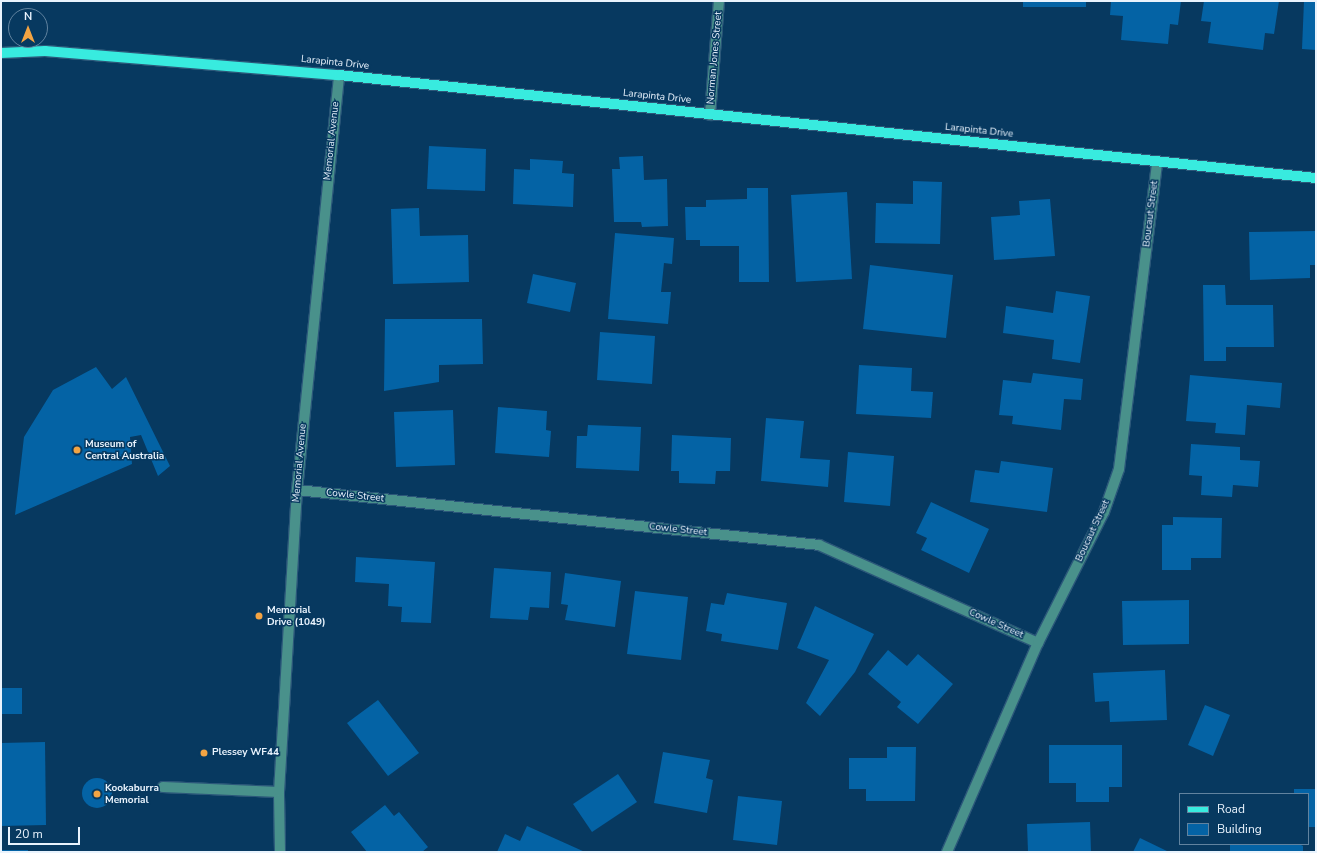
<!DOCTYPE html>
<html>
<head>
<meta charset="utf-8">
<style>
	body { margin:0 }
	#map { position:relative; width:1317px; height:853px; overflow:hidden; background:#073960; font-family:"Nunito Sans",sans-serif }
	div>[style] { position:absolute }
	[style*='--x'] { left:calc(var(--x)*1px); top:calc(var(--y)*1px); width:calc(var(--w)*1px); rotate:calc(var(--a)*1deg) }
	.building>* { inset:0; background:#0463a5 }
	.round { border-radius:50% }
	.roads { filter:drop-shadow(1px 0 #2b5779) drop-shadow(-1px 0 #2b5779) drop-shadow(0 1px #2b5779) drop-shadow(0 -1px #2b5779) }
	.minor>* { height:10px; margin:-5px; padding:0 5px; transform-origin:5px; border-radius:5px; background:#49918b }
	.major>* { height:10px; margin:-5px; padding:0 5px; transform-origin:5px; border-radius:5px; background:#38ebdf }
	.dots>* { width:11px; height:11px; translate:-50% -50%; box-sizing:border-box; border:2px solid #073960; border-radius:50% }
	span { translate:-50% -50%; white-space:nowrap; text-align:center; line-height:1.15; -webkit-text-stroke:3px #073960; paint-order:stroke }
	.street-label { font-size:10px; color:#e9f3fd }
	.poi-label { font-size:10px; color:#e9f3fd; font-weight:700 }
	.left { translate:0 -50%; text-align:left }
	.frame { position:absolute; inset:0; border:2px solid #e9f3fd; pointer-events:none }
	.legend { position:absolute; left:1179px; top:793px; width:130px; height:52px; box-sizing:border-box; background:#073960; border:1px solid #61839f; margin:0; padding:5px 7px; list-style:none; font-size:12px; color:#e9f3fd }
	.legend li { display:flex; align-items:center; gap:8px; height:20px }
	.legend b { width:20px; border:1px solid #61839f }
	.north { position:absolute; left:8px; top:8px; width:40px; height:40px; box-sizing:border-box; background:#073960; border:1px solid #61839f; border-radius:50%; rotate:0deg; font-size:11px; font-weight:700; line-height:16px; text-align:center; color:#e9f3fd }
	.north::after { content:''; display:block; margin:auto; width:14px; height:18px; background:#f3a443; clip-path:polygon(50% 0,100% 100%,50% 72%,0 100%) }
	.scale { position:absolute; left:8px; top:827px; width:72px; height:18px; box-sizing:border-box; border:2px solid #e9f3fd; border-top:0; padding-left:5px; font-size:12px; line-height:14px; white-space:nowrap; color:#e9f3fd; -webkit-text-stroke:3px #073960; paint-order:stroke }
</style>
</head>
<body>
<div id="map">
	<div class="building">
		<i style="clip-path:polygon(1023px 1px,1086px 1px,1086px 7px,1023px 7px)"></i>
		<i style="clip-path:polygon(1111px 1px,1181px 1px,1178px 25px,1170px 24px,1168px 44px,1121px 40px,1123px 16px,1110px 15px)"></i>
		<i style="clip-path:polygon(1204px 1px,1279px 1px,1274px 34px,1265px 33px,1263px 50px,1208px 43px,1211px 22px,1201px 21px)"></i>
		<i style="clip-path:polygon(1304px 1px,1316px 1px,1316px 50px,1302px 49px)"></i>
		<i style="clip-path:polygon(429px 146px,486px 149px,485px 191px,427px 189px)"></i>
		<i style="clip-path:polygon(643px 156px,644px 180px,667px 179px,668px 226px,642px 227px,641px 222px,614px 222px,612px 169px,620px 169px,619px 157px)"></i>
		<i style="clip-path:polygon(530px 159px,563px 161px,562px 173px,574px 174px,573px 207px,513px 204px,514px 169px,530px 170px)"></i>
		<i style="clip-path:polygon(913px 181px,942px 182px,940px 244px,875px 243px,876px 203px,913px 204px)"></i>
		<i style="clip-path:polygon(747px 188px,768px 188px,769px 282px,739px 282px,739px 246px,700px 246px,700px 240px,686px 240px,685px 207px,706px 207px,706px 200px,747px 199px)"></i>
		<i style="clip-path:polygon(847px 192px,852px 279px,796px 282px,791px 195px)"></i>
		<i style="clip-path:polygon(1050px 199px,1055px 256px,994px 260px,991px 217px,1020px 215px,1019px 201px)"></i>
		<i style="clip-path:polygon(419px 208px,420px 236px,468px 235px,469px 282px,393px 284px,391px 209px)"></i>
		<i style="clip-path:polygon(1316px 231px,1316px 265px,1310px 265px,1310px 278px,1250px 280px,1249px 232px)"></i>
		<i style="clip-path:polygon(615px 233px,674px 238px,672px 264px,664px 263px,661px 292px,671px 292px,668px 324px,608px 319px)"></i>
		<i style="clip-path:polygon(870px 265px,953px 275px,946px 338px,863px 329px)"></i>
		<i style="clip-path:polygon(533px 274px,576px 283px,570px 312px,527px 303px)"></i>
		<i style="clip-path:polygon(1203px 285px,1225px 285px,1226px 305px,1273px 305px,1274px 347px,1226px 347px,1226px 361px,1204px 361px)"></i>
		<i style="clip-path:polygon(1056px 291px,1090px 296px,1080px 363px,1052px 359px,1054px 340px,1003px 333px,1006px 306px,1053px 313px)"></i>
		<i style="clip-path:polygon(385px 319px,482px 319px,483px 364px,439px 365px,439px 382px,384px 391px)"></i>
		<i style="clip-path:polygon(600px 332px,655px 336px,652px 384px,597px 380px)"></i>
		<i style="clip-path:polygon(859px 365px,912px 368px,911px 391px,933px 392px,931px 418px,856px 414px)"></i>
		<i style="clip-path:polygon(96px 367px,112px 389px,126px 377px,170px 466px,158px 476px,141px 435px,130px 437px,132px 464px,15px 515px,24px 437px,53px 390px)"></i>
		<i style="clip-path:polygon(1033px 373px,1083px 379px,1081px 400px,1064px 399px,1061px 430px,1012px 424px,1013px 416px,999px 415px,1003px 380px,1031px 383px)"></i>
		<i style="clip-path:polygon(1190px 375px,1282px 383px,1280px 408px,1247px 405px,1245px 435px,1215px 433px,1216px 423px,1186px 421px)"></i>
		<i style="clip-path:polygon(498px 407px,547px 411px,546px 430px,551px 431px,549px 457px,495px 453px)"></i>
		<i style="clip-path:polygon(453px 410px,455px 465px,396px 467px,394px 412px)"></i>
		<i style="clip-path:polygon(766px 418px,804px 421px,800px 458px,830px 460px,828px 487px,761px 481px)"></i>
		<i style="clip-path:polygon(588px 425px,641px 427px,639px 471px,576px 468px,577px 436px,587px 436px)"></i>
		<i style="clip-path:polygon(672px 435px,731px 438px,730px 471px,716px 471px,715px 484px,679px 483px,679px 471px,671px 471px)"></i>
		<i style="clip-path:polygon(1191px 444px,1240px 447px,1240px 460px,1260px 461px,1258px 487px,1233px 485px,1232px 497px,1201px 495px,1202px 476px,1189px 475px)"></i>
		<i style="clip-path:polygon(848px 452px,894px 456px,890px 506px,844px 502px)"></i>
		<i style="clip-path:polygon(1001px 461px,1053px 468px,1047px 512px,970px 502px,975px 470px,999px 473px)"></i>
		<i style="clip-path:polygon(931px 502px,989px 529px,969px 573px,921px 550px,927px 538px,916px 533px)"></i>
		<i style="clip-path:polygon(1173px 517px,1222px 518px,1221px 558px,1191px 558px,1191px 570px,1162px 570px,1162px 525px,1173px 525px)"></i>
		<i style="clip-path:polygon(356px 557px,435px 562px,431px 623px,401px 622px,402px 607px,388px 606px,389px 584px,355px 582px)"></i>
		<i style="clip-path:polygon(494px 568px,551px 572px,549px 608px,530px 607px,528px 620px,490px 618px)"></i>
		<i style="clip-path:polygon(565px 573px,621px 581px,615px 627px,565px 620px,568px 605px,561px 604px)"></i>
		<i style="clip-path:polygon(635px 591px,688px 597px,681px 660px,627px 654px)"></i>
		<i style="clip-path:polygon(727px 593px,787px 603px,778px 650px,721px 641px,722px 634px,706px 631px,711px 603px,724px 605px)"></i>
		<i style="clip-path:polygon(1189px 600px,1189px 644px,1123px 645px,1122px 601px)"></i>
		<i style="clip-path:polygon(815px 606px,874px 634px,855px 672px,820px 716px,806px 703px,829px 660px,797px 648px)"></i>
		<i style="clip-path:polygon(888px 650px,907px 666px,918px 654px,953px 684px,918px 724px,897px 707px,901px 702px,868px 674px)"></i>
		<i style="clip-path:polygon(1165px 670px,1167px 720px,1110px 722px,1109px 701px,1095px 702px,1093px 673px)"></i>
		<i style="clip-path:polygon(1px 688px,22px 688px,22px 714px,1px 714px)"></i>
		<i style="clip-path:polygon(378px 700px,419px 753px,388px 776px,347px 723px)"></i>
		<i style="clip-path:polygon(1205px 705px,1230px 715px,1213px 756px,1188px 745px)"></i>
		<i style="clip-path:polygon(45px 742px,46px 825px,1px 826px,1px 743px)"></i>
		<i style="clip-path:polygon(1049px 745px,1122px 745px,1122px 787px,1109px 787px,1109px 802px,1076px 802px,1076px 783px,1049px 783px)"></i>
		<i style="clip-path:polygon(887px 747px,916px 747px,915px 801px,866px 801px,866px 789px,849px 789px,849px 758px,887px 758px)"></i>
		<i style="clip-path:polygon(663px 752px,710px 760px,706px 778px,713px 780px,707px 813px,654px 803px)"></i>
		<i style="clip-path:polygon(618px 774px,637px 802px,592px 832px,573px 804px)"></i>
		<i class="round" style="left:82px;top:778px;width:30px;height:30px"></i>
		<i style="clip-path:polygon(1294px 789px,1316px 789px,1316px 827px,1308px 827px,1308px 794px,1294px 794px)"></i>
		<i style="clip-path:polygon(738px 796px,782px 801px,777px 845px,733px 840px)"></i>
		<i style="clip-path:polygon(385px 805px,394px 816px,399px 812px,428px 847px,422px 852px,367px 852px,351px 832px)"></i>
		<i style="clip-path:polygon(1090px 822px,1091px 852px,1028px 852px,1027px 824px)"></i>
		<i style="clip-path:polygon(527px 826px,585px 852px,497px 852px,505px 834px,520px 841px)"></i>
		<i style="clip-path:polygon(1140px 838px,1169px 852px,1133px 852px)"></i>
		<i style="clip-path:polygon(1230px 844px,1299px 844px,1303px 846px,1303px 852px,1230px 852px)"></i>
		<i style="clip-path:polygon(1px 850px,28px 850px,28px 852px,1px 852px)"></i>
	</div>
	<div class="roads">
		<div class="minor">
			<i style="--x:710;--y:115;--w:114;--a:-85.5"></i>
			<i style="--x:297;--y:490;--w:525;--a:6.01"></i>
			<i style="--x:819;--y:545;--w:240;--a:24.1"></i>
			<i style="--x:163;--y:787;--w:116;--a:2.5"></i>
			<i style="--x:280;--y:852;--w:60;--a:-91"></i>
			<i style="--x:279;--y:792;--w:303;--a:-86.6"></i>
			<i style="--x:297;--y:490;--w:417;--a:-84.2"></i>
			<i style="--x:947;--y:852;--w:228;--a:-66.5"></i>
			<i style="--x:1038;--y:643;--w:147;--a:-63.3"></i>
			<i style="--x:1104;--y:512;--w:46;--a:-70.8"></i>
			<i style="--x:1119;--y:469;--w:309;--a:-82.9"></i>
		</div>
		<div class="major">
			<i style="--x:1;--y:53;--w:44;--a:-2.6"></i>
			<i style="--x:45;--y:51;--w:295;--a:4.7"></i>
			<i style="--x:339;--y:75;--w:982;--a:6.02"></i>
		</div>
	</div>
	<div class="dots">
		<i style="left:77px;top:450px;background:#f3a443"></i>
		<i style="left:259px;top:616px;background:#f3a443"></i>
		<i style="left:204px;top:753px;background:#f3a443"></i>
		<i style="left:97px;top:794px;background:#f3a443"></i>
	</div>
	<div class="street-label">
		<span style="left:715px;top:58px;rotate:-85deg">Norman Jones Street</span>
		<span style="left:335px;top:63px;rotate:6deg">Larapinta Drive</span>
		<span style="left:657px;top:97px;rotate:6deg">Larapinta Drive</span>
		<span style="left:979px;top:131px;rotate:6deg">Larapinta Drive</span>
		<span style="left:332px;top:141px;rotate:-84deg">Memorial Avenue</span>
		<span style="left:1151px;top:214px;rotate:-83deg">Boucaut Street</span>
		<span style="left:300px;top:463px;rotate:-85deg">Memorial Avenue</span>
		<span style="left:355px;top:496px;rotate:6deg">Cowle Street</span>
		<span style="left:678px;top:530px;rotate:6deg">Cowle Street</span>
		<span style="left:1093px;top:531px;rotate:-65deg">Boucaut Street</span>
		<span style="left:996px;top:624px;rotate:24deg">Cowle Street</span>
	</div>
	<div class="poi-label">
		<span class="left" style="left:85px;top:450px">Museum of<br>Central Australia</span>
		<span class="left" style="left:267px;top:616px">Memorial<br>Drive (1049)</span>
		<span class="left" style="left:212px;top:753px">Plessey WF44</span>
		<span class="left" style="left:105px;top:794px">Kookaburra<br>Memorial</span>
	</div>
	<div class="frame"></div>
	<ul class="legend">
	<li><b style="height:5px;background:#38ebdf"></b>Road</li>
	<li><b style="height:11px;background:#0463a5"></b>Building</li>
	</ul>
	<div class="north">N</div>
	<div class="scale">20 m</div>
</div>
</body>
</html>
